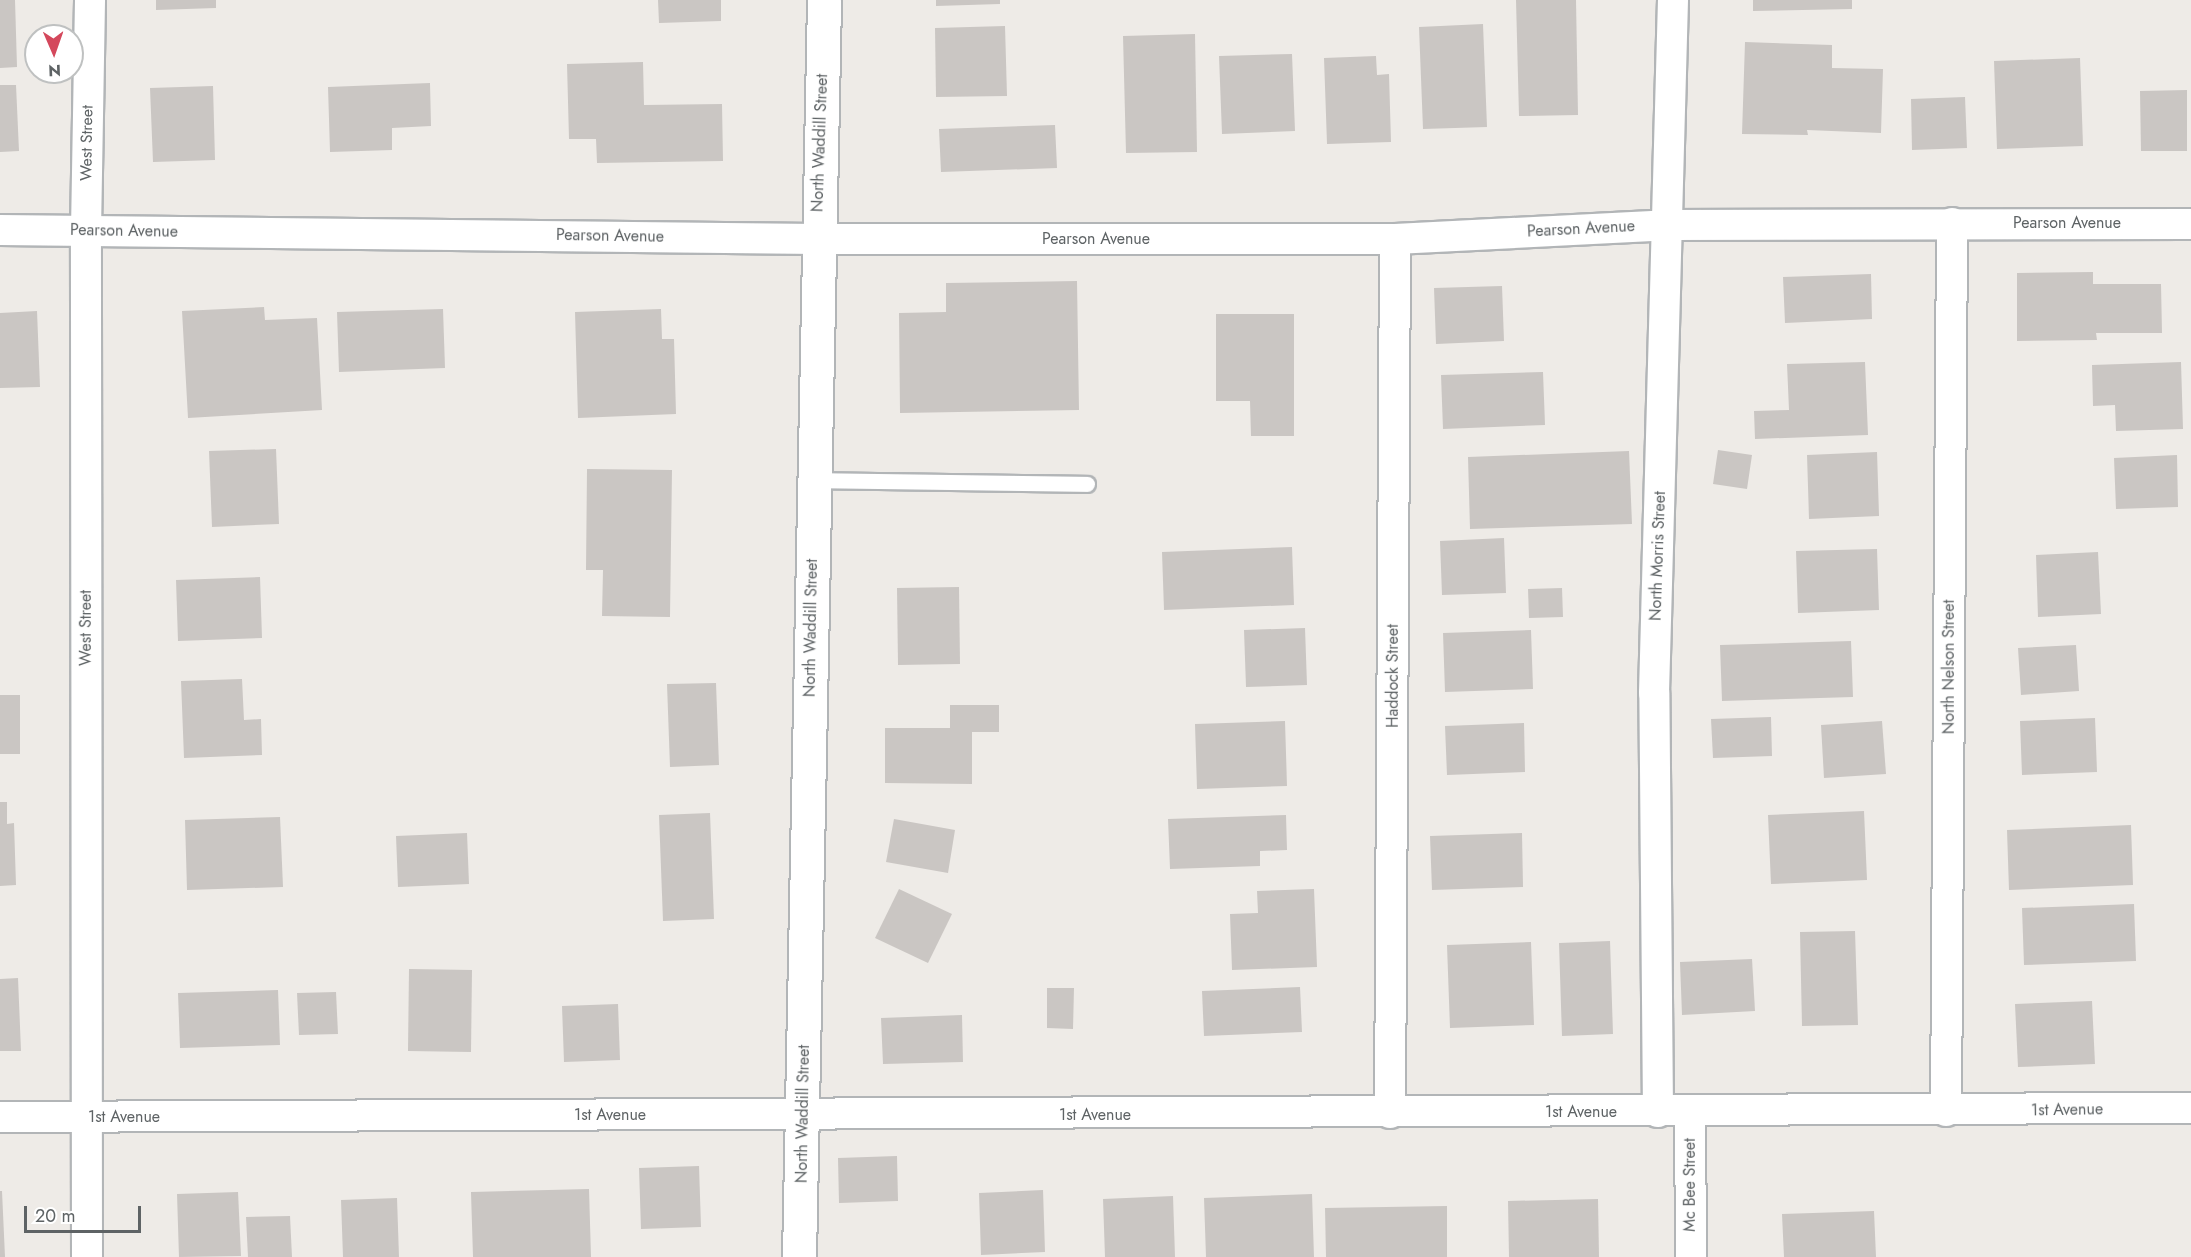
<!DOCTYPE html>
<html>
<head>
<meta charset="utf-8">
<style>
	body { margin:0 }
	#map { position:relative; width:2191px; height:1257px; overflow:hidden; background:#eeebe7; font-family:Jost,sans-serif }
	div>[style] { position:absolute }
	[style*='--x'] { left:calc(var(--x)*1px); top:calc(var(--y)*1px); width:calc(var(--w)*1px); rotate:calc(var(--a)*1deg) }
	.building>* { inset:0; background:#cac6c3 }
	.roads { filter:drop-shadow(2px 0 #b2b5b7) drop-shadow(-2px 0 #b2b5b7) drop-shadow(0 2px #b2b5b7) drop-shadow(0 -2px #b2b5b7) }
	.service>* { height:15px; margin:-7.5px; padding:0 7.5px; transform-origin:7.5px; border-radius:7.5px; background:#fff }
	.minor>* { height:30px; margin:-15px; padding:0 15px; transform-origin:15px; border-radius:15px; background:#fff }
	.tertiary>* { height:33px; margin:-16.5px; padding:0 16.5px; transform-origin:16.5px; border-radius:16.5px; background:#fff }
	span { translate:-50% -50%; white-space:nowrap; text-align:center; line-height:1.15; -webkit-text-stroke:5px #fff; paint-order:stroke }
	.street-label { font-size:16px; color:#5e6365 }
	.north { position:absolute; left:24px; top:24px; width:60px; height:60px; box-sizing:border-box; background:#fff; border:2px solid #bfc1c1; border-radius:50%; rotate:178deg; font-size:16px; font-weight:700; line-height:24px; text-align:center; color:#5e6365 }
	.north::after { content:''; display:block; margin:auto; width:21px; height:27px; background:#d4485c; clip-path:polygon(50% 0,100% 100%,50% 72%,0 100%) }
	.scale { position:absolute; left:24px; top:1206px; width:117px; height:27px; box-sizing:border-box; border:3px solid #5e6365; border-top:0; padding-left:8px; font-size:18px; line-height:21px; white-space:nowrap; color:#5e6365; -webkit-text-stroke:4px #fff; paint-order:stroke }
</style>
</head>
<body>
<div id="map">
	<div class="building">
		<i style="clip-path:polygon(0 0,15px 0,17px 67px,0 68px)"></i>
		<i style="clip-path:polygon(156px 0,216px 0,216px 8px,156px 10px)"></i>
		<i style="clip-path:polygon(658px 0,721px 0,721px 21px,659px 23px)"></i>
		<i style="clip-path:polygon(936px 0,1000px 0,1000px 4px,936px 6px)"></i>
		<i style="clip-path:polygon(1516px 0,1576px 0,1578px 115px,1519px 116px)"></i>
		<i style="clip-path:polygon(1753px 0,1852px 0,1852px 9px,1753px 11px)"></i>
		<i style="clip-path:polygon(1483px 24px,1487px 127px,1423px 129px,1419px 27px)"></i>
		<i style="clip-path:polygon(1005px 26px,1007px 96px,936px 97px,935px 28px)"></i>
		<i style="clip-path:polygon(1195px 34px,1197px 152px,1126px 153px,1123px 36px)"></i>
		<i style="clip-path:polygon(1745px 42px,1832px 45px,1832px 68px,1883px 69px,1881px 133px,1807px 130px,1808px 135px,1742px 134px)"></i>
		<i style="clip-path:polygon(1292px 54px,1295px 131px,1222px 134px,1219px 56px)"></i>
		<i style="clip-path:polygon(1376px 56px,1377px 75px,1389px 74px,1391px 142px,1327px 144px,1324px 58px)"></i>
		<i style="clip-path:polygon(2080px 58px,2083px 146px,1997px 149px,1994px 61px)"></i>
		<i style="clip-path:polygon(643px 62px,644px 105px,722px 104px,723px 161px,597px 163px,596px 139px,569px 139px,567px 64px)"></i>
		<i style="clip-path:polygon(430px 83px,431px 126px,392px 128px,392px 150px,330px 152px,328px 87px)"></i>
		<i style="clip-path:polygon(0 85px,16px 85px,19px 151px,0 152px)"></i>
		<i style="clip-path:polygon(213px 86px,215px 160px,153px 162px,150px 88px)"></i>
		<i style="clip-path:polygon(2187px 90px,2187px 151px,2141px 151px,2140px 91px)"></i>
		<i style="clip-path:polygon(1965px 97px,1967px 148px,1912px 150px,1911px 99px)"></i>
		<i style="clip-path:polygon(1055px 125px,1057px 168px,941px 172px,939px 129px)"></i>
		<i style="clip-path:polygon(2093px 272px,2093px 284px,2161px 284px,2162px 333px,2096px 333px,2097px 340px,2017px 341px,2017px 273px)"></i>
		<i style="clip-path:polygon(1871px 274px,1872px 319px,1785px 323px,1783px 277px)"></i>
		<i style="clip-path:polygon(1077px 281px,1079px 410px,900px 413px,899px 313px,946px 312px,946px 283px)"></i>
		<i style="clip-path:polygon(1502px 286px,1504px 341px,1436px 344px,1434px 288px)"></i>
		<i style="clip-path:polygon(264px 307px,265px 320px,317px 318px,322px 410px,188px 418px,182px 311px)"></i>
		<i style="clip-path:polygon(443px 309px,445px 368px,339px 372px,337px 312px)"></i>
		<i style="clip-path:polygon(661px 309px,662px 339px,674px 339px,676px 414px,578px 418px,575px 312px)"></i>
		<i style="clip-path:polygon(37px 311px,40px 387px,0 388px,0 313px)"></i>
		<i style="clip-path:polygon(1216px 314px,1294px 314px,1294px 436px,1251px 436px,1250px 401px,1216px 401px)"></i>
		<i style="clip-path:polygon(1865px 362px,1868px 435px,1755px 439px,1754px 411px,1789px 410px,1787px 364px)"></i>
		<i style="clip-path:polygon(2181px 362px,2183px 429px,2116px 431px,2115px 405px,2093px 406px,2092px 365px)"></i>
		<i style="clip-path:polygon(1543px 372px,1545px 425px,1443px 429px,1441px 375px)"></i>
		<i style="clip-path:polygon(276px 449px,279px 524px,212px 527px,209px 451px)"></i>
		<i style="clip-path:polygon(1718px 450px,1752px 455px,1747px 489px,1713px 484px)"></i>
		<i style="clip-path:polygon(1629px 451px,1632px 524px,1470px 529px,1468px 457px)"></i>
		<i style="clip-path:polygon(1877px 452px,1879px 516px,1809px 519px,1807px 455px)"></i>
		<i style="clip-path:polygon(2177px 455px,2178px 507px,2116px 509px,2114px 458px)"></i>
		<i style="clip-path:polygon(587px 469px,672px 470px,670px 617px,602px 616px,603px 570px,586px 570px)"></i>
		<i style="clip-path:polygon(1504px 538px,1506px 593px,1442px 595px,1440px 541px)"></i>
		<i style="clip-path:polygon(1292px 547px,1294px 605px,1164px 610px,1162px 552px)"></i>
		<i style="clip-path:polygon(1877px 549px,1879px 610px,1798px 613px,1796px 551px)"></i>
		<i style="clip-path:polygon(2098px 552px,2101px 614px,2038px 617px,2036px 555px)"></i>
		<i style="clip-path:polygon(260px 577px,262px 638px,178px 641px,176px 580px)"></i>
		<i style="clip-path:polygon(959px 587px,960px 664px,898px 665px,897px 588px)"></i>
		<i style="clip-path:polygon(1562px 588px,1563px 617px,1529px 618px,1528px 589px)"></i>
		<i style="clip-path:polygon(1305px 628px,1307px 685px,1246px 687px,1244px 630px)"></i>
		<i style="clip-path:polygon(1531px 630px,1533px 689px,1445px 692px,1443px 633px)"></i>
		<i style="clip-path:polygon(1851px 641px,1853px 697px,1722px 701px,1720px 645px)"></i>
		<i style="clip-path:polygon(2076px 645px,2079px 691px,2021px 695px,2018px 648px)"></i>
		<i style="clip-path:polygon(242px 679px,244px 720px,261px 719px,262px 755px,184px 758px,181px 681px)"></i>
		<i style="clip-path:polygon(716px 683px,719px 765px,670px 767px,667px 684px)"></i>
		<i style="clip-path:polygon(0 695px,20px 695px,20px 754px,0 754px)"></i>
		<i style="clip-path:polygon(950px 705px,999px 705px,999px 732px,972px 732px,972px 784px,885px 783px,885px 728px,950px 728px)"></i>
		<i style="clip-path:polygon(1771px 717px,1772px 756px,1713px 758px,1711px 719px)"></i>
		<i style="clip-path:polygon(2095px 718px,2097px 772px,2022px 775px,2020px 721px)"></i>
		<i style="clip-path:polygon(1285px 721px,1287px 786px,1197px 789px,1195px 724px)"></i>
		<i style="clip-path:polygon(1882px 721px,1886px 774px,1824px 778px,1821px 725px)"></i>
		<i style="clip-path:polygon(1524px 723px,1525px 772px,1447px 775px,1445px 726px)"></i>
		<i style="clip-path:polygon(0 802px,7px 802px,7px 824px,14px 823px,16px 885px,0 886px)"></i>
		<i style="clip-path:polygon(1864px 811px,1867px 880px,1771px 884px,1768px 815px)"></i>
		<i style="clip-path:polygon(710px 813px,714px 919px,663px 921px,659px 815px)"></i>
		<i style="clip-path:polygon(1286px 815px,1287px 850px,1260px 851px,1260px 866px,1170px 869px,1168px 819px)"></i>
		<i style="clip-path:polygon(280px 817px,283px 887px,187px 890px,185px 820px)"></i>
		<i style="clip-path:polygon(894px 819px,955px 830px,948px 873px,886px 862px)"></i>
		<i style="clip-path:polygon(2131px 825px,2133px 885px,2009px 890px,2007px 830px)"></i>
		<i style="clip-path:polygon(467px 833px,469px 884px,398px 887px,396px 836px)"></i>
		<i style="clip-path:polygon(1522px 833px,1523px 887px,1432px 890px,1430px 836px)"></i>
		<i style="clip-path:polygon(899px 889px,952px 914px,928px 963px,875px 938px)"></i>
		<i style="clip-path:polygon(1314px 889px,1317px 967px,1232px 970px,1230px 914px,1258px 913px,1257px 891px)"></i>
		<i style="clip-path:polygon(2134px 904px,2136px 961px,2024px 965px,2022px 908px)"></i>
		<i style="clip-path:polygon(1855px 931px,1858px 1025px,1802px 1026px,1800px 932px)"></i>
		<i style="clip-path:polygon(1610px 941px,1613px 1034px,1562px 1036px,1559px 943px)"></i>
		<i style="clip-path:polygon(1531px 942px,1534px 1025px,1450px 1028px,1447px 945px)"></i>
		<i style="clip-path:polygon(1752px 959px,1755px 1011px,1682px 1015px,1680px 962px)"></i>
		<i style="clip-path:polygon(409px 969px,472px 970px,471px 1052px,408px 1051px)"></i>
		<i style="clip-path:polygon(18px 978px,21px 1051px,0 1051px,0 979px)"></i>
		<i style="clip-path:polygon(1300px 987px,1302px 1032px,1204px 1036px,1202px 991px)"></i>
		<i style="clip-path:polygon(1047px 988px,1074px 988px,1073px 1029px,1047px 1028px)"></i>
		<i style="clip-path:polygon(278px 990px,280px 1045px,180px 1048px,178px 993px)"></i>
		<i style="clip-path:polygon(336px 992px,338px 1034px,299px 1035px,297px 993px)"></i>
		<i style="clip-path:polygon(2092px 1001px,2095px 1064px,2018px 1067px,2015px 1004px)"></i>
		<i style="clip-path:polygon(618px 1004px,620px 1060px,564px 1062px,562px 1006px)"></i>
		<i style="clip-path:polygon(962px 1015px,963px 1062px,883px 1064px,881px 1018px)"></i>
		<i style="clip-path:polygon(897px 1156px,898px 1201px,839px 1203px,838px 1158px)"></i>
		<i style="clip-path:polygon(699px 1166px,701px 1227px,641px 1229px,639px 1168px)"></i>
		<i style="clip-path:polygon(589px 1189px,591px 1257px,473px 1257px,471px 1192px)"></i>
		<i style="clip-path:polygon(1043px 1190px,1045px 1252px,981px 1255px,979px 1193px)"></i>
		<i style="clip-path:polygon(0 1191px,2px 1191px,5px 1257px,0 1257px)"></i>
		<i style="clip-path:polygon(238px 1192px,241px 1256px,179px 1257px,177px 1194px)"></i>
		<i style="clip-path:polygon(1312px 1194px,1314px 1257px,1206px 1257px,1204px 1198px)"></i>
		<i style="clip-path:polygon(1173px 1196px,1175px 1257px,1105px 1257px,1103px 1199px)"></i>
		<i style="clip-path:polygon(397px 1198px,399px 1257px,343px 1257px,341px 1200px)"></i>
		<i style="clip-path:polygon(1598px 1199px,1599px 1257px,1509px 1257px,1508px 1201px)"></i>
		<i style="clip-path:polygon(1447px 1206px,1447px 1257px,1326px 1257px,1325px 1208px)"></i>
		<i style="clip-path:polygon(1874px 1211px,1876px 1257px,1784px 1257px,1782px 1214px)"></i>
		<i style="clip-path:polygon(290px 1216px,292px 1257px,248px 1257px,246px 1217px)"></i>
	</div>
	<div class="roads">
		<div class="service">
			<i style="--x:813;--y:480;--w:274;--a:0.8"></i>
		</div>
		<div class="minor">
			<i style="--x:0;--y:230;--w:817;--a:0.63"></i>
			<i style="--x:817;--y:239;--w:578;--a:0"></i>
			<i style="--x:1395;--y:239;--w:272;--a:-2.9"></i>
			<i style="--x:1667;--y:225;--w:524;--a:-0.11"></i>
			<i style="--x:1946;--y:1111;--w:888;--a:-89.61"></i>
			<i style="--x:1658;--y:1112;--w:419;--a:-90.5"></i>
			<i style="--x:1654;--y:693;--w:693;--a:-88.43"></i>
			<i style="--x:1690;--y:1112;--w:145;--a:89.6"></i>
			<i style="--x:1390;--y:1113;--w:874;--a:-89.67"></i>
			<i style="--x:0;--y:1117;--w:2191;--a:-0.24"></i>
			<i style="--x:87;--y:1257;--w:1027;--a:-90.06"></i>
			<i style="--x:86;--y:230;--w:230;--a:-89"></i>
		</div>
		<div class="tertiary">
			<i style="--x:799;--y:1257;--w:1257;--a:-88.86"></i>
		</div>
	</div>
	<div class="street-label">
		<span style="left:87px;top:143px;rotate:-89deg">West Street</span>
		<span style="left:820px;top:143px;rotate:-88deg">North Waddill Street</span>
		<span style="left:2067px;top:223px">Pearson Avenue</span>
		<span style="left:1581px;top:229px;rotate:-3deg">Pearson Avenue</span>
		<span style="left:124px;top:231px;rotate:1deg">Pearson Avenue</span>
		<span style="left:610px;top:236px;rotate:1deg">Pearson Avenue</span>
		<span style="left:1096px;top:239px">Pearson Avenue</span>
		<span style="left:1658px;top:556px;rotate:-88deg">North Morris Street</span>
		<span style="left:86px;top:628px;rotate:-90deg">West Street</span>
		<span style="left:811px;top:628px;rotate:-89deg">North Waddill Street</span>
		<span style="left:1949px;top:667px;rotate:-90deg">North Nelson Street</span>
		<span style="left:1393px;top:676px;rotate:-90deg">Haddock Street</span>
		<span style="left:2067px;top:1110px;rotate:-1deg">1st Avenue</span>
		<span style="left:1581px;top:1112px">1st Avenue</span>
		<span style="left:803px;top:1114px;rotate:-89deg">North Waddill Street</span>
		<span style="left:610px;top:1115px">1st Avenue</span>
		<span style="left:1095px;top:1115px">1st Avenue</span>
		<span style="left:124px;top:1117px">1st Avenue</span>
		<span style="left:1690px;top:1185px;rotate:-90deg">Mc Bee Street</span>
	</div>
	<div class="north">N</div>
	<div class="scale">20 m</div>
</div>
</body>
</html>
